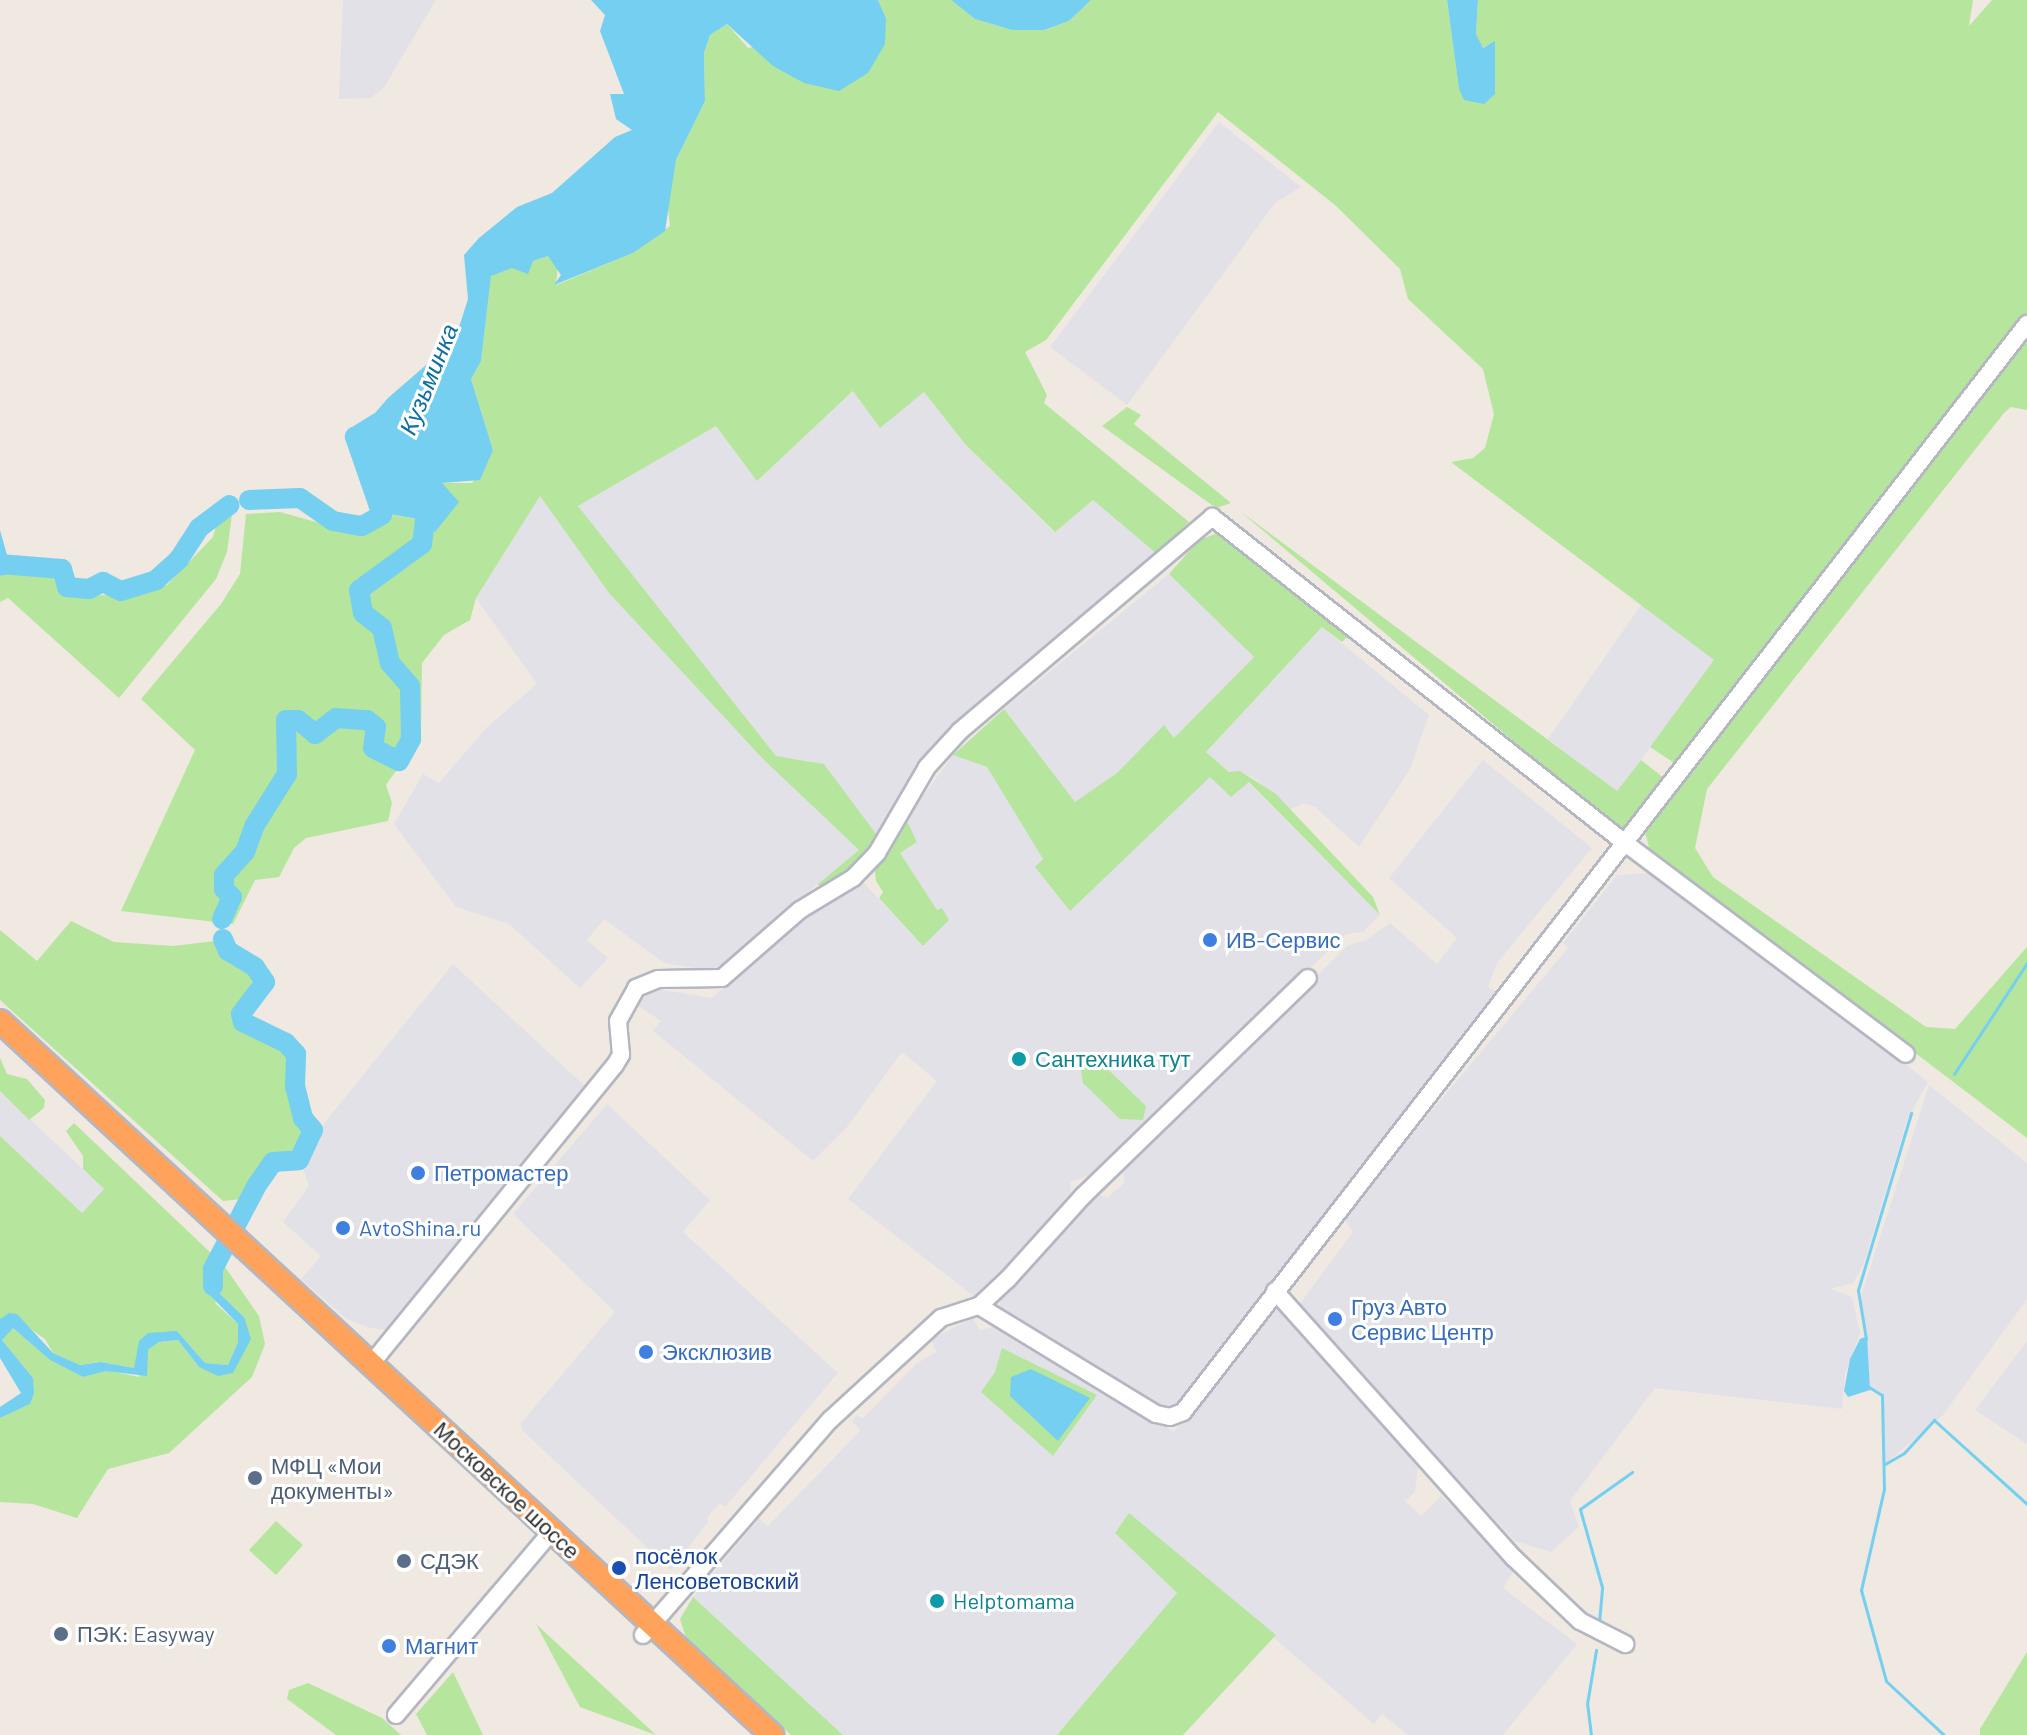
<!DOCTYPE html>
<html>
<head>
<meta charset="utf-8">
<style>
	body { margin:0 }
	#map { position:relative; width:2027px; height:1735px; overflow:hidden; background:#efe9e1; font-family:Barlow,sans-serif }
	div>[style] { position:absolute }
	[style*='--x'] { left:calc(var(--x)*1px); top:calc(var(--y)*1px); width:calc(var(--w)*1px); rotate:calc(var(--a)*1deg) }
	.industrial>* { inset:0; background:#e3e1e8 }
	.green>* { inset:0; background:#b6e59e }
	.water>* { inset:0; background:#75cff0 }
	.stream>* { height:3px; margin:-1.5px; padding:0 1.5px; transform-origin:1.5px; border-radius:1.5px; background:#75cff0 }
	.river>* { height:20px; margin:-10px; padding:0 10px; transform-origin:10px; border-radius:10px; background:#75cff0 }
	.roads { filter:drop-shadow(2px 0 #b4b7c1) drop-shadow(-2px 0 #b4b7c1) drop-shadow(0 2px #b4b7c1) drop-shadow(0 -2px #b4b7c1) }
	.minor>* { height:16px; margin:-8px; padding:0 8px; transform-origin:8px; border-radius:8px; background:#fff }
	.highway>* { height:22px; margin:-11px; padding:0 11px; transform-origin:11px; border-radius:11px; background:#ffa35c }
	.dots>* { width:22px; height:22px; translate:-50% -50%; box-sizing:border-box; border:4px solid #fff; border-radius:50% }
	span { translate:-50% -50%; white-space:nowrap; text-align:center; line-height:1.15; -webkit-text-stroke:6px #fff; paint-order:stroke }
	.shop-label { font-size:22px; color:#366cbe }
	.left { translate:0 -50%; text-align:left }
	.culture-label { font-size:22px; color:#0d838f }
	.service-label { font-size:22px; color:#4e5e75 }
	.street-label { font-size:22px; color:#2e2e2e }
	.transit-label { font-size:22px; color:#164399 }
	.water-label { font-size:24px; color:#0d6fa3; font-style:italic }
</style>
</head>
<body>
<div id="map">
	<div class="industrial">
		<i style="clip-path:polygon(343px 0,436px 0,383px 89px,370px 98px,339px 99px)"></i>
		<i style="clip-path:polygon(1219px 122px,1301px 187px,1275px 203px,1127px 405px,1050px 347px)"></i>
		<i style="clip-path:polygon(854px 391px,924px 392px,965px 444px,1054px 532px,1093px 500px,1157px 554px,934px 746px,879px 838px,810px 761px,776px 756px,578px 506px,716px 426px,757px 480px)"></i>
		<i style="clip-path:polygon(540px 496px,609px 593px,763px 759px,859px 850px,713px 971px,664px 963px,604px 919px,587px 940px,608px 958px,580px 988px,509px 924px,456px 907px,394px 824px,423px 774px,439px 783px,487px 727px,537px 684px,476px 598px)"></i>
		<i style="clip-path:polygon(1169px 574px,1254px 657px,1174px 739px,1164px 726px,1117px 773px,1074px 803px,1004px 709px)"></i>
		<i style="clip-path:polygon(1641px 605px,1715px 660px,1617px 792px,1548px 739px)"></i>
		<i style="clip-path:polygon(1322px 627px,1429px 715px,1410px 769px,1359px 847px,1315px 807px,1303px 803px,1289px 810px,1256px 779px,1240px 771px,1229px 772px,1206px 752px)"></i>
		<i style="clip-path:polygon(953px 755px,987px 767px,1043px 859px,1035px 866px,1210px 777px,1248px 782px,1380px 915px,1363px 932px,1346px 934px,1093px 1174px,1070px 1182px,1071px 1192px,998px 1280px,975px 1297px,848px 1199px,937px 1081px,902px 1052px,847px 1127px,813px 1161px,653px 1031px,661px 1021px,637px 1005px,651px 988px,712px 998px,800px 920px,864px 883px,923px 946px,937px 911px,899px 852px,917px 842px,906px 819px)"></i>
		<i style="clip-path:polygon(1483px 760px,1592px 848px,1497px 963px,1488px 987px,1496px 991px,1187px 1392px,1172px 1407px,1161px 1408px,999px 1313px,1000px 1300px,1098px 1194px,1107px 1198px,1124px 1183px,1124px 1168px,1347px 946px,1366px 940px,1390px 923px,1437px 964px,1457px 938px,1389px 878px)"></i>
		<i style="clip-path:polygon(1649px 873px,1811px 995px,1819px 995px,1928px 1082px,1907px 1120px,1863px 1266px,1853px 1283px,1831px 1289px,1852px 1297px,1860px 1333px,1845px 1374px,1842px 1409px,1655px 1388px,1570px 1501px,1579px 1527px,1551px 1552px,1515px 1541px,1296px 1309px,1353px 1232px,1343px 1217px,1568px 948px,1563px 943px,1617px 875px)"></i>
		<i style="clip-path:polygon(453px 964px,588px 1089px,389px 1330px,370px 1328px,347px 1319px,301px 1279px,321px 1256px,283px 1222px,309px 1186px,302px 1164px,313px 1137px)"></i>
		<i style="clip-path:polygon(1929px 1085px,2027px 1163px,2027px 1299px,1943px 1415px,1885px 1464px,1882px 1396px,1870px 1390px,1861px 1296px)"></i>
		<i style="clip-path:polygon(0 1091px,104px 1189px,82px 1213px,0 1136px)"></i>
		<i style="clip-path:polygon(607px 1104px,710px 1200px,683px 1232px,838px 1373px,725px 1507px,720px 1503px,707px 1517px,708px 1522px,671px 1570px,522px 1430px,521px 1423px,615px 1312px,513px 1214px)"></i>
		<i style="clip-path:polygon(1281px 1308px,1359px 1389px,1418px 1465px,1415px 1492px,1405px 1501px,1421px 1516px,1441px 1496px,1515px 1568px,1503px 1588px,1577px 1644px,1503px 1735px,1408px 1735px,1382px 1714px,1374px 1724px,1129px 1513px,1115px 1533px,1177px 1593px,1057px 1735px,843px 1735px,693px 1597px,759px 1519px,768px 1526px,861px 1430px,852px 1421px,857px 1415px,862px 1419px,916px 1364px,936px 1352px,931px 1339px,973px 1318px,980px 1330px,999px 1326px,1174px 1432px,1269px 1309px)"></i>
		<i style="clip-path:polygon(2027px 1341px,2027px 1444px,1975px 1410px)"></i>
	</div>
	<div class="green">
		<i style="clip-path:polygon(878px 0,951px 0,975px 19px,1012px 30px,1044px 30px,1069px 21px,1091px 0,1447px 0,1459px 89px,1494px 66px,1495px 42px,1482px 48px,1476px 34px,1478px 0,1973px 0,1969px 26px,1992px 0,2027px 0,2027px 313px,1676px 764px,1650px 747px,1714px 660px,1451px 462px,1473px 458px,1485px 448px,1494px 414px,1483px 369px,1408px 299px,1400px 269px,1335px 205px,1218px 112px,1046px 340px,1025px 352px,1047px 395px,1044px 403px,1189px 522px,1157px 554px,1093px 500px,1055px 532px,965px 444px,924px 392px,880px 428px,853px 391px,757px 481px,716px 426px,578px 506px,776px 756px,824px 764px,879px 838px,835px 883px,821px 891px,818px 884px,859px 850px,763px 759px,609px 593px,540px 496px,476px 598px,470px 620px,444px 635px,422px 663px,421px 736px,386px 785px,392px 803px,388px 821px,306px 838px,294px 848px,279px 877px,255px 880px,233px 924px,121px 911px,195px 750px,141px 699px,221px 604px,240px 574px,246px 514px,280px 512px,323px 524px,325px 510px,346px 526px,392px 518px,384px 513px,418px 519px,435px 531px,441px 483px,472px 483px,493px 450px,471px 379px,481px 360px,491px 275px,548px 256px,558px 264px,556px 285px,633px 253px,670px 226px,667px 198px,676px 160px,705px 101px,704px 53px,710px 35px,727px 24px,748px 48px,886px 18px)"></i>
		<i style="clip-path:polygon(2027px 339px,2027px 410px,2011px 407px,2004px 413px,1707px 789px,1695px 848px,1713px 877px,1926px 1027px,1955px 1029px,2027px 947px,2027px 1138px,1650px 851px,1645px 832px)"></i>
		<i style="clip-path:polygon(1127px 407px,1141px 415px,1134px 424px,1231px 503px,1216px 508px,1102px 426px)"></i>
		<i style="clip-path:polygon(1241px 512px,1617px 791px,1641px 760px,1665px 779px,1628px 828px,1618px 829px)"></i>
		<i style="clip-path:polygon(232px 515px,227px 552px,216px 579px,119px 698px,8px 598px,0 602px,0 576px,30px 569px,60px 574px,63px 591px,71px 596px,144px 594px,167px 585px,213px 537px,216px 526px)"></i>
		<i style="clip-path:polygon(1218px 533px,1349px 635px,1342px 642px,1322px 627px,1206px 752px,1229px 772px,1240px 771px,1276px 794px,1373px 897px,1380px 915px,1249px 782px,1231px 797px,1210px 777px,1070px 911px,1035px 867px,1043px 859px,987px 767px,953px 755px,1004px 709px,1075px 802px,1117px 773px,1164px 725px,1174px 738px,1254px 657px,1169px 574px,1199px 540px)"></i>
		<i style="clip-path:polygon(906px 819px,917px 842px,900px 853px,937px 910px,942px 908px,949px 920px,923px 946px,879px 898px,883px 892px,876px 881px,875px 871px)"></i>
		<i style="clip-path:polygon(71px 921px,114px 942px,173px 946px,215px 941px,225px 957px,255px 977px,234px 1013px,234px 1023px,287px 1052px,287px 1082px,305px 1132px,295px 1150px,268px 1154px,242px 1199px,223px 1201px,0 1000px,0 930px,37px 961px)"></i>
		<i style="clip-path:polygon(1090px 1052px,1146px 1106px,1143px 1120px,1120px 1119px,1083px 1083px,1079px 1059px)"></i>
		<i style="clip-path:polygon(0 1058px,7px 1074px,27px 1079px,45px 1100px,44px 1108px,29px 1120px,0 1091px)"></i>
		<i style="clip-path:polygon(74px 1123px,214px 1256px,208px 1269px,216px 1304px,238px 1324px,238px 1342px,228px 1365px,205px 1363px,177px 1331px,140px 1352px,134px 1368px,101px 1362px,80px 1365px,53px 1353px,45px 1339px,9px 1314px,0 1319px,0 1136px,82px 1213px,104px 1189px,83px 1169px,83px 1156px,66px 1131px)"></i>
		<i style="clip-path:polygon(223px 1264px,259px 1316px,265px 1344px,252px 1377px,169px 1453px,108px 1469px,77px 1518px,33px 1504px,0 1502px,0 1418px,30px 1404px,33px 1378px,2px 1340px,6px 1331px,13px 1328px,50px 1360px,83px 1377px,105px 1370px,139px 1377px,148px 1350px,159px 1342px,178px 1340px,199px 1367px,233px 1373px,244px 1317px,217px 1291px,217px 1272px)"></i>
		<i style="clip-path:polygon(1002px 1348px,1097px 1395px,1053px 1456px,981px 1392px,995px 1372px)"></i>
		<i style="clip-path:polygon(1129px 1513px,1276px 1635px,1183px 1735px,1057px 1735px,1177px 1593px,1115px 1533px)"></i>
		<i style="clip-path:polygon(276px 1521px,303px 1545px,276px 1575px,249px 1550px)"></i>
		<i style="clip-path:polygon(693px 1597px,843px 1735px,791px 1735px,686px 1638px,680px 1619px)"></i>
		<i style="clip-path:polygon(536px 1624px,656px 1735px,580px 1707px)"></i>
		<i style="clip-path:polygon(2027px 1652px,2027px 1735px,1980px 1735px,1980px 1729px)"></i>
		<i style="clip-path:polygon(453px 1672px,483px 1735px,427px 1735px,416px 1714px)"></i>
		<i style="clip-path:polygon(308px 1683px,382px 1718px,401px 1735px,336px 1735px,287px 1699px,289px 1690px)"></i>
	</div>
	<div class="water">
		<i style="clip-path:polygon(591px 0,878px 0,886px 18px,885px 44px,868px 73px,839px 91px,804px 83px,773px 66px,727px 24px,710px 35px,704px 53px,705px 101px,676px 160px,665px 231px,633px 253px,554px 285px,561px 275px,548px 256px,533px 261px,528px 274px,512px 268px,491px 276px,481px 361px,471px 379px,493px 450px,480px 480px,442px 483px,459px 502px,435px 532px,418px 519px,384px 513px,356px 435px,388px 398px,455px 340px,468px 299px,464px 255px,479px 238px,517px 207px,552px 193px,615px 137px,632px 130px,616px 119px,610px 94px,624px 94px,600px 31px,605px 15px)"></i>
		<i style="clip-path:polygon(951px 0,1091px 0,1069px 21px,1044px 30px,1012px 30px,975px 19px)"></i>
		<i style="clip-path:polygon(1447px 0,1478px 0,1476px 34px,1483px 48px,1495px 41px,1495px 94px,1484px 104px,1464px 100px,1459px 89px)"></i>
		<i style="clip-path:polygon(0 530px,7px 555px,54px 565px,54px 572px,30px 569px,0 576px)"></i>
		<i style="clip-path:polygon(215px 1256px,223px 1264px,217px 1272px,217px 1291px,244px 1317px,251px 1339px,233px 1373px,218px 1376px,199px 1367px,178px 1340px,159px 1342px,148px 1350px,147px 1376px,105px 1371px,83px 1377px,50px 1360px,13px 1328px,2px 1340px,33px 1378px,34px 1393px,30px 1404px,0 1418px,0 1407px,21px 1393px,0 1358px,0 1319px,9px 1313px,17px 1314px,53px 1353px,80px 1365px,101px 1362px,134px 1368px,139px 1341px,148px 1333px,177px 1331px,205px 1363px,228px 1365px,238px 1342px,238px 1324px,206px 1291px)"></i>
		<i style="clip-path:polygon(1867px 1336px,1870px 1390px,1848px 1397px,1844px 1391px,1850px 1359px,1860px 1339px)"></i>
		<i style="clip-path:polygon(1031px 1369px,1090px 1398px,1058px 1441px,1010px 1396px,1011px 1377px)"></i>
	</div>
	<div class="stream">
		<i style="--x:1954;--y:1074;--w:133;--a:-56.7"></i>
		<i style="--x:1866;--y:1339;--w:50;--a:-99.3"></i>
		<i style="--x:1858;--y:1290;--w:185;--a:-73.3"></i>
		<i style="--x:1869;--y:1387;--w:15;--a:32"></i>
		<i style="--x:1882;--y:1395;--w:94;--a:88.8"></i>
		<i style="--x:1884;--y:1489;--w:104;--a:102.8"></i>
		<i style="--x:1861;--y:1590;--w:94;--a:74.6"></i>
		<i style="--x:1886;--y:1681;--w:79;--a:43"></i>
		<i style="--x:1885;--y:1464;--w:22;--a:-30"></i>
		<i style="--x:1904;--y:1453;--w:45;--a:-47.7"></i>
		<i style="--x:1934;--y:1420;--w:125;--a:42.1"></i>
		<i style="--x:1599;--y:1623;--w:36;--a:-85"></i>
		<i style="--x:1602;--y:1587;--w:81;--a:-105.8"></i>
		<i style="--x:1580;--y:1509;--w:64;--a:-35.4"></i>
		<i style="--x:1591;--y:1735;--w:31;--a:-97"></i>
		<i style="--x:1587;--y:1704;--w:55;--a:-80.5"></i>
	</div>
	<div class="river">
		<i style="--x:249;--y:500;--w:51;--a:-2.2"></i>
		<i style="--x:300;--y:498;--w:40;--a:34.9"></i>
		<i style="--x:333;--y:521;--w:29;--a:10"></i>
		<i style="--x:362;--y:526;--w:23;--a:-29"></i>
		<i style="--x:382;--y:515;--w:83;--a:-109.1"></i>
		<i style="--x:355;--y:437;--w:28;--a:-32"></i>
		<i style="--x:0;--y:564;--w:62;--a:4.6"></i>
		<i style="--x:62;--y:569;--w:19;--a:74"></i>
		<i style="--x:67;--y:587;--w:22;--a:5"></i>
		<i style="--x:89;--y:589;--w:16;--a:-27"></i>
		<i style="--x:103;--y:582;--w:20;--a:27"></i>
		<i style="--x:121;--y:591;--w:37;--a:-17"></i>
		<i style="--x:156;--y:580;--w:31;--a:-42"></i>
		<i style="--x:179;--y:559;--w:37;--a:-57"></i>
		<i style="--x:199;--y:528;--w:38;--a:-37"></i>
		<i style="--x:222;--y:919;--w:24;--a:-66"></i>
		<i style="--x:232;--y:897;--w:11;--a:-135"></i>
		<i style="--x:224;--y:889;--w:14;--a:-90"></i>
		<i style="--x:224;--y:875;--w:31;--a:-48"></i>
		<i style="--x:245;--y:852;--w:29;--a:-70"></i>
		<i style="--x:255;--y:825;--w:60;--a:-57.9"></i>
		<i style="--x:287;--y:774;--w:54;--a:-91.1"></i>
		<i style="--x:286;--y:720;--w:12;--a:0"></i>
		<i style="--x:298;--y:720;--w:22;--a:39"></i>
		<i style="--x:315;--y:734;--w:26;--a:-37"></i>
		<i style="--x:336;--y:718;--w:31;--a:4"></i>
		<i style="--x:367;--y:720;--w:11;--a:38"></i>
		<i style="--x:376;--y:727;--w:21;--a:98"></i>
		<i style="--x:373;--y:748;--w:29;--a:27"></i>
		<i style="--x:399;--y:761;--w:25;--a:-61"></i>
		<i style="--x:411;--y:739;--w:53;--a:-91.1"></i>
		<i style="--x:410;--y:686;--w:30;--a:-131"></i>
		<i style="--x:390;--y:663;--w:36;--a:-103"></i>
		<i style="--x:382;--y:628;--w:24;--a:-142"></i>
		<i style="--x:363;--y:613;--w:23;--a:-100"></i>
		<i style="--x:359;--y:590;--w:78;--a:-36.1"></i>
		<i style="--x:422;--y:544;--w:47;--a:-82.7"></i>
		<i style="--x:213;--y:1286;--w:17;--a:-90"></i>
		<i style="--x:213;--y:1269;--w:95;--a:-62.4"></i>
		<i style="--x:257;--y:1185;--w:28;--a:-55"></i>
		<i style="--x:273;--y:1162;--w:26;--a:-4"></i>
		<i style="--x:299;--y:1160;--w:33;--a:-65"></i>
		<i style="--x:313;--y:1130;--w:16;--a:-130"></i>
		<i style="--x:303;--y:1118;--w:33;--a:-104"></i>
		<i style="--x:295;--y:1086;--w:32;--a:-88"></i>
		<i style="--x:296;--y:1054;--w:15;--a:-132"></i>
		<i style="--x:286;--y:1043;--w:48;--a:-154"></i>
		<i style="--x:243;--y:1022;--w:8;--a:-104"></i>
		<i style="--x:241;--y:1014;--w:40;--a:-53"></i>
		<i style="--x:265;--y:982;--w:18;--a:-124"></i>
		<i style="--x:255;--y:967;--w:31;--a:-149"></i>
		<i style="--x:228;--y:951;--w:13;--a:-113"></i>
	</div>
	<div class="roads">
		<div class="minor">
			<i style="--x:1275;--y:1291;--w:358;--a:48.2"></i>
			<i style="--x:1514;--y:1558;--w:91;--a:43.7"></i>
			<i style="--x:1580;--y:1621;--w:51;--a:27.1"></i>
			<i style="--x:979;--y:1306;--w:207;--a:31.4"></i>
			<i style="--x:1156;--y:1414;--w:14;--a:12"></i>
			<i style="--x:1170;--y:1417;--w:14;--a:-21"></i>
			<i style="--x:1183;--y:1412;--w:1377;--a:-52.2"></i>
			<i style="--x:371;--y:1364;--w:386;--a:-50.8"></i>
			<i style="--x:615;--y:1065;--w:12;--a:-59"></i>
			<i style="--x:621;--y:1055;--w:34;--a:-95"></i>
			<i style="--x:618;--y:1021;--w:38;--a:-61"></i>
			<i style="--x:636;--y:988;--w:24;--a:-22"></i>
			<i style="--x:658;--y:979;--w:64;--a:-0.9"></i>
			<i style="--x:722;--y:978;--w:103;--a:-41.1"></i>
			<i style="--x:800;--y:910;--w:62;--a:-31.1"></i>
			<i style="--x:853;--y:878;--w:35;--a:-46"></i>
			<i style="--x:877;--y:853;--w:99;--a:-59.8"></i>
			<i style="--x:927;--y:767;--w:49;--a:-47.5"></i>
			<i style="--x:960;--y:731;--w:331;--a:-40.3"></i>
			<i style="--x:1212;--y:517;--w:526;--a:38.29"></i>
			<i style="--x:1625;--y:843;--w:351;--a:36.9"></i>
			<i style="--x:643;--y:1635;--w:285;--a:-49"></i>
			<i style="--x:830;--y:1420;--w:151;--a:-42.6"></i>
			<i style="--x:941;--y:1318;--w:40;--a:-18"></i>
			<i style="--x:979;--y:1306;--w:40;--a:-43"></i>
			<i style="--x:1008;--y:1279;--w:112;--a:-47.9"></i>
			<i style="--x:1083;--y:1196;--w:313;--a:-44.1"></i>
			<i style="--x:396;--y:1715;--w:241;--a:-49.7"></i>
		</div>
		<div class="highway">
			<i style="--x:0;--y:1021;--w:1052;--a:42.76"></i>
		</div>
	</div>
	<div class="dots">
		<i style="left:1210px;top:940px;background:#3f7fe0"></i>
		<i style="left:1019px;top:1059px;background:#0f9aa8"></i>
		<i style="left:418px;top:1173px;background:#3f7fe0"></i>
		<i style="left:343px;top:1228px;background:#3f7fe0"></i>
		<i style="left:1335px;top:1319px;background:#3f7fe0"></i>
		<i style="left:646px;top:1352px;background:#3f7fe0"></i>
		<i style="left:255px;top:1478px;background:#5c6f8a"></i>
		<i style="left:404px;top:1561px;background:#5c6f8a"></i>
		<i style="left:619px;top:1568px;background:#1a4fb4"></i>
		<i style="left:937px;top:1601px;background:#0f9aa8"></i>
		<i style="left:61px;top:1634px;background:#5c6f8a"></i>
		<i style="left:389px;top:1646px;background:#3f7fe0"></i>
	</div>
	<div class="shop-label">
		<span class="left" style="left:1226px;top:940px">ИВ-Сервис</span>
		<span class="left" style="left:434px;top:1173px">Петромастер</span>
		<span class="left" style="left:359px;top:1228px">AvtoShina.ru</span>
		<span class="left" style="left:1351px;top:1319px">Груз Авто<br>Сервис Центр</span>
		<span class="left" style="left:662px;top:1352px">Эксклюзив</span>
		<span class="left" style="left:405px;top:1646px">Магнит</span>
	</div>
	<div class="culture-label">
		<span class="left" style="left:1035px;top:1059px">Сантехника тут</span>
		<span class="left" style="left:953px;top:1601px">Helptomama</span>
	</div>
	<div class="service-label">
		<span class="left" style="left:271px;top:1478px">МФЦ «Мои<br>документы»</span>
		<span class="left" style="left:420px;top:1561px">СДЭК</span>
		<span class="left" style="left:77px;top:1634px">ПЭК: Easyway</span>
	</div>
	<div class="street-label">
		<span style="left:507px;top:1490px;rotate:43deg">Московское шоссе</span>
	</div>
	<div class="transit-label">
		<span class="left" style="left:635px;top:1568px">посёлок<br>Ленсоветовский</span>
	</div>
	<div class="water-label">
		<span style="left:428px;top:379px;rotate:-68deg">Кузьминка</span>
	</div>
</div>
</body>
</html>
